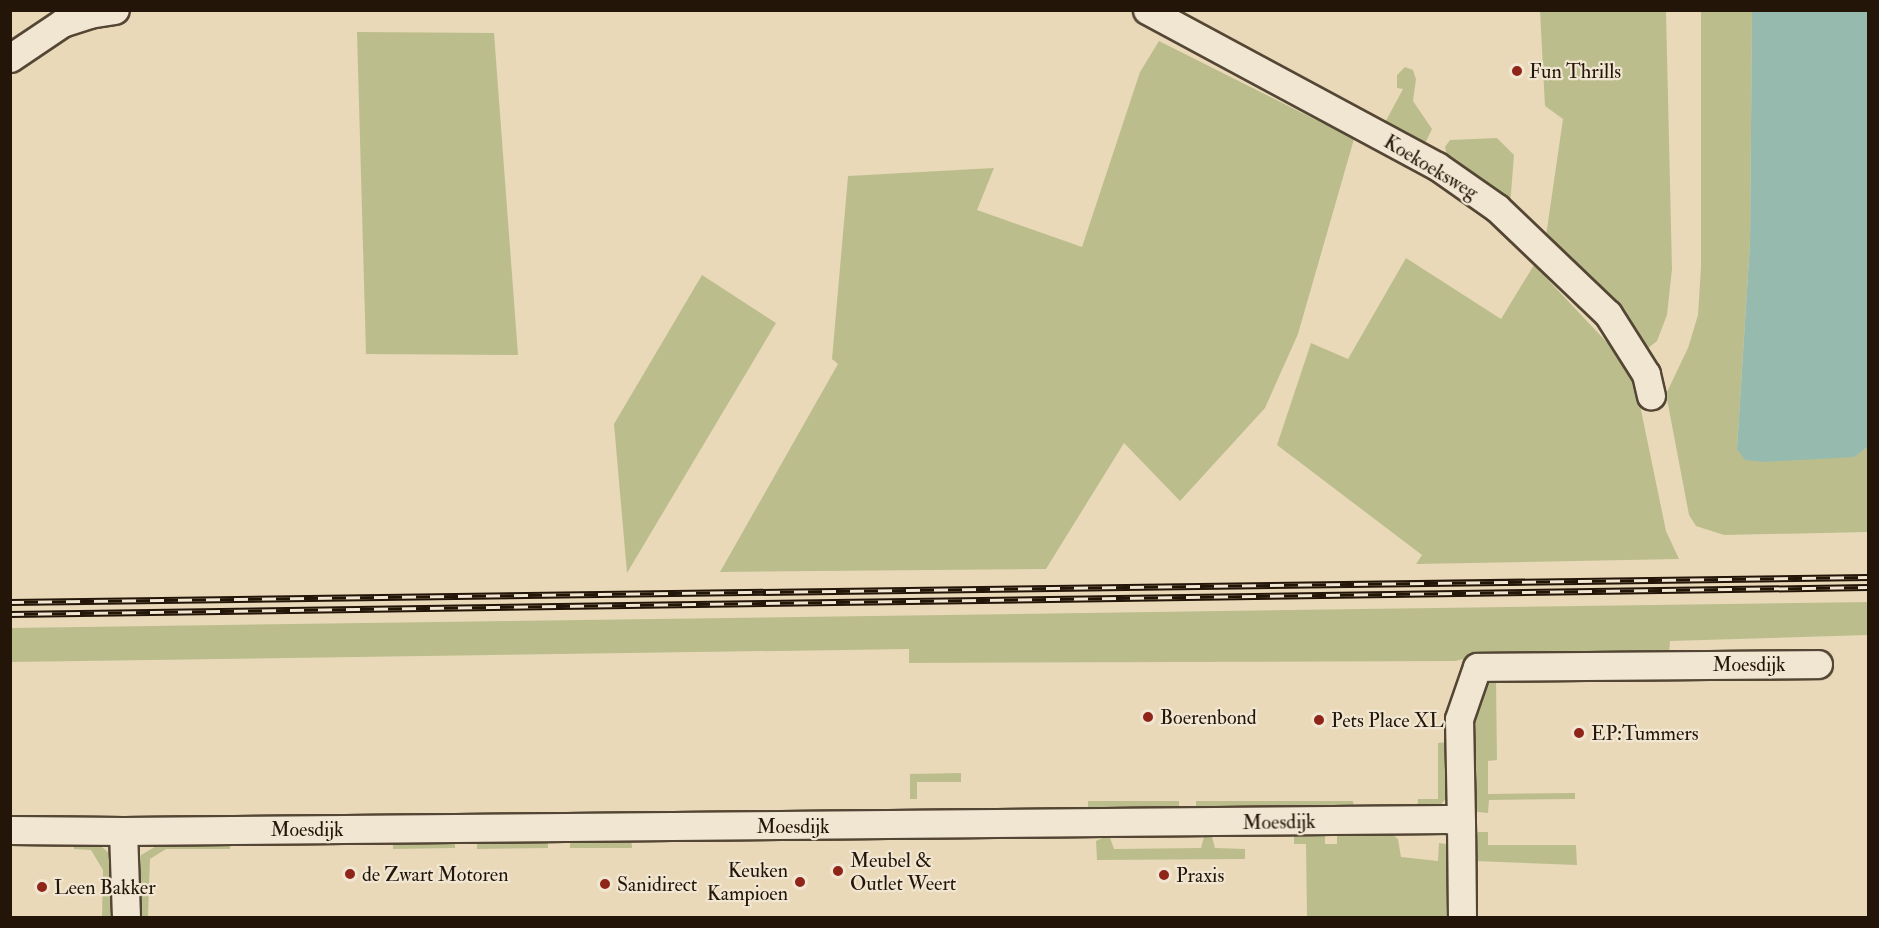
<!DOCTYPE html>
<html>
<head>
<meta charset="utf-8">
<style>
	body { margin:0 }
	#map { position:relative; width:1879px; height:928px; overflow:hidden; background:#e9d9b9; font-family:"IM FELL Double Pica",serif }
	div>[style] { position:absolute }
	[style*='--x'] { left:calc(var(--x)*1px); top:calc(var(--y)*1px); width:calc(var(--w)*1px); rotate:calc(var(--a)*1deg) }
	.green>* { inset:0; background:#bbbe8c }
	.water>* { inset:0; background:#97baaf }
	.roads { filter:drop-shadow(2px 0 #544634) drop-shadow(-2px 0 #544634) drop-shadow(0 2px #544634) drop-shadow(0 -2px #544634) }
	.minor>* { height:27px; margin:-13.5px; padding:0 13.5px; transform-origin:13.5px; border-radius:13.5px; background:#f1e6d2 }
	.rail>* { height:7px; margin-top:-3.5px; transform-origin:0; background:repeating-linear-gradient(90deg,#f1e6d2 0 14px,#231507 0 28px); box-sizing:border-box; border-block:2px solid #231507 }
	.dots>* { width:16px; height:16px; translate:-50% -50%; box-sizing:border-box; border:3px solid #f1e6d2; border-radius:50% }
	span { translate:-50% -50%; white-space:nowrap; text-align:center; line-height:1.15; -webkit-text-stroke:4.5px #f1e6d2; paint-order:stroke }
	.poi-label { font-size:20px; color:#231507 }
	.left { translate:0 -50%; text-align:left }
	.right { translate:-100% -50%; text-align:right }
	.street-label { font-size:20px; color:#231507 }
	.frame { position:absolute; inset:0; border:12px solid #231507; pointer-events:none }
</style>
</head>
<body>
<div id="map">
	<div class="green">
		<i style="clip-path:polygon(1540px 11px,1666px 11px,1672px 269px,1667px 315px,1657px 341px,1647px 349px,1587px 273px,1546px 236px,1563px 119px,1545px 106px)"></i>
		<i style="clip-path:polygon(1701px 11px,1752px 11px,1750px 242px,1737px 449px,1853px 457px,1868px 447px,1868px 532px,1724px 535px,1696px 526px,1689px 515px,1666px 394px,1688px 348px,1698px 315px,1701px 267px)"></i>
		<i style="clip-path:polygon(357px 32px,494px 33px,518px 355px,366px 354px)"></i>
		<i style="clip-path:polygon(1159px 41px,1354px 139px,1298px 334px,1265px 408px,1180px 501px,1124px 443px,1046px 569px,720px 572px,838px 364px,832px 359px,848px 176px,994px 168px,977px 210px,1082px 247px,1140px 72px)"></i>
		<i style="clip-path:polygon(1405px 67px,1413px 70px,1416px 79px,1413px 101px,1432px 129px,1422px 150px,1382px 128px,1403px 89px,1397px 88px,1397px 75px)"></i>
		<i style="clip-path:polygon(1497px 138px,1514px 155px,1510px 206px,1449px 167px,1445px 147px,1450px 140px)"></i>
		<i style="clip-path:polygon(1406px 258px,1501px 319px,1534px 265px,1617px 353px,1635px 381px,1666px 531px,1679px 559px,1416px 564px,1422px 555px,1277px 445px,1311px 343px,1348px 359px)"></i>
		<i style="clip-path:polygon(702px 275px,776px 323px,627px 573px,614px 424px)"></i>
		<i style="clip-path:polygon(1868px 602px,1868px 635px,1670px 641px,1669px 655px,1474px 656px,1456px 661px,909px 663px,909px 649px,11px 662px,10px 628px)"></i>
		<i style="clip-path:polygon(1496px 680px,1497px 760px,1488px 761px,1488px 794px,1575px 793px,1575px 799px,1489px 800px,1488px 813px,1478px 812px,1473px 807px,1472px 699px,1486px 682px)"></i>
		<i style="clip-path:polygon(1449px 742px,1449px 795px,1436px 810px,1417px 810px,1418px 799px,1438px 799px,1438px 743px)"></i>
		<i style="clip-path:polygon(961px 773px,961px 782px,917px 782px,917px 799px,910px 799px,910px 774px)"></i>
		<i style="clip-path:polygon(1088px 801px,1179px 801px,1179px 811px,1088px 812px)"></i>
		<i style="clip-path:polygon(1196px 801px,1353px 801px,1354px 810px,1196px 811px)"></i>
		<i style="clip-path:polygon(1478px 832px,1488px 832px,1488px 845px,1576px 845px,1577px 865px,1474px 861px,1474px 836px)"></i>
		<i style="clip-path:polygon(1325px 833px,1325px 844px,1337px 844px,1337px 834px,1391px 833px,1398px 839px,1401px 857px,1438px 861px,1439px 843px,1446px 844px,1450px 917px,1307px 917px,1306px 844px,1294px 844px,1294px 834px)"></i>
		<i style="clip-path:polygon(1109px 835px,1114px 849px,1201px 848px,1204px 837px,1212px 837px,1215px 848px,1245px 849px,1245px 859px,1097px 860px,1096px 841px)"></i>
		<i style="clip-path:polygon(477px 837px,548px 838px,548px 848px,477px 849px)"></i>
		<i style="clip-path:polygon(570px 837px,631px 837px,632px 848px,570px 848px)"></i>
		<i style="clip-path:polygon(393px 838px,455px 838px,455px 848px,393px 849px)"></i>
		<i style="clip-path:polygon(74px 840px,95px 841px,110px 854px,114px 867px,113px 917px,102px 917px,103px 870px,91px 850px,74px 849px)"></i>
		<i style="clip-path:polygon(165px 841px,230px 841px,230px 849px,166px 849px,150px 859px,148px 917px,136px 918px,137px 865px,141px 855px)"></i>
	</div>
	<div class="water">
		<i style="clip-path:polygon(1752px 11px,1868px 11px,1868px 447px,1854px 457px,1764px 462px,1745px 460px,1737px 449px,1750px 242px)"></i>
	</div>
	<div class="roads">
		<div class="minor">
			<i style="--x:1147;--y:10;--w:329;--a:28.3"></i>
			<i style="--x:1437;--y:166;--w:73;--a:35"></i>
			<i style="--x:1497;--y:208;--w:153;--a:43.7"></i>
			<i style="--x:1608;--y:314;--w:71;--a:57.7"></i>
			<i style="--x:1646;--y:374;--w:22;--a:77"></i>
			<i style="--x:10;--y:58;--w:63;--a:-33.9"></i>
			<i style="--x:62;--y:23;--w:28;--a:-18"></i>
			<i style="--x:89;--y:14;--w:26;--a:-9"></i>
			<i style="--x:1461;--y:822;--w:96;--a:89.4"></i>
			<i style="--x:10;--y:830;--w:113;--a:0.5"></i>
			<i style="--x:123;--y:831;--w:87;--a:88"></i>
			<i style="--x:123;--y:831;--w:1324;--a:-0.52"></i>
			<i style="--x:1447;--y:819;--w:14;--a:12"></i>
			<i style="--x:1461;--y:822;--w:103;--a:-91.1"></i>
			<i style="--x:1459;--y:719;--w:55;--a:-70.9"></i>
			<i style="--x:1477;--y:667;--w:341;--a:-0.5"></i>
		</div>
	</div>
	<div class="rail">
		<i style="--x:10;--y:602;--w:1858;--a:-0.77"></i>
		<i style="--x:10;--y:614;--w:1858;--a:-0.83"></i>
	</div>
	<div class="dots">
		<i style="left:1517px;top:71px;background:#8f2418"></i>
		<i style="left:1148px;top:717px;background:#8f2418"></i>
		<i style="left:1319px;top:720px;background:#8f2418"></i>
		<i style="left:1579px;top:733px;background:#8f2418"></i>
		<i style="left:838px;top:871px;background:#8f2418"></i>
		<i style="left:350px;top:874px;background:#8f2418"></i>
		<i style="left:1164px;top:875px;background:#8f2418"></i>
		<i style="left:800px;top:882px;background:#8f2418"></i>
		<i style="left:605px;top:884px;background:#8f2418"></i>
		<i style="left:42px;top:887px;background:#8f2418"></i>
	</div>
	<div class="poi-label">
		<span class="left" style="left:1529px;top:71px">Fun Thrills</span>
		<span class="left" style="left:1160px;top:717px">Boerenbond</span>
		<span class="left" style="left:1331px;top:720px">Pets Place XL</span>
		<span class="left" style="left:1591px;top:733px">EP:Tummers</span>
		<span class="left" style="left:850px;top:872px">Meubel &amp;<br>Outlet Weert</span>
		<span class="right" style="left:788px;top:882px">Keuken<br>Kampioen</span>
		<span class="left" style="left:362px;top:874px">de Zwart Motoren</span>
		<span class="left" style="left:1176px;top:875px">Praxis</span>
		<span class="left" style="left:617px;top:884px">Sanidirect</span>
		<span class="left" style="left:54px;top:887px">Leen Bakker</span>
	</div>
	<div class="street-label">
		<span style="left:1431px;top:167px;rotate:31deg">Koekoeksweg</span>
		<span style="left:1749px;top:664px">Moesdijk</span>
		<span style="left:1279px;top:822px;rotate:-1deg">Moesdijk</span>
		<span style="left:793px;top:826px">Moesdijk</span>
		<span style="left:307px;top:829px">Moesdijk</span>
	</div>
	<div class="frame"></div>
</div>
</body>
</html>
